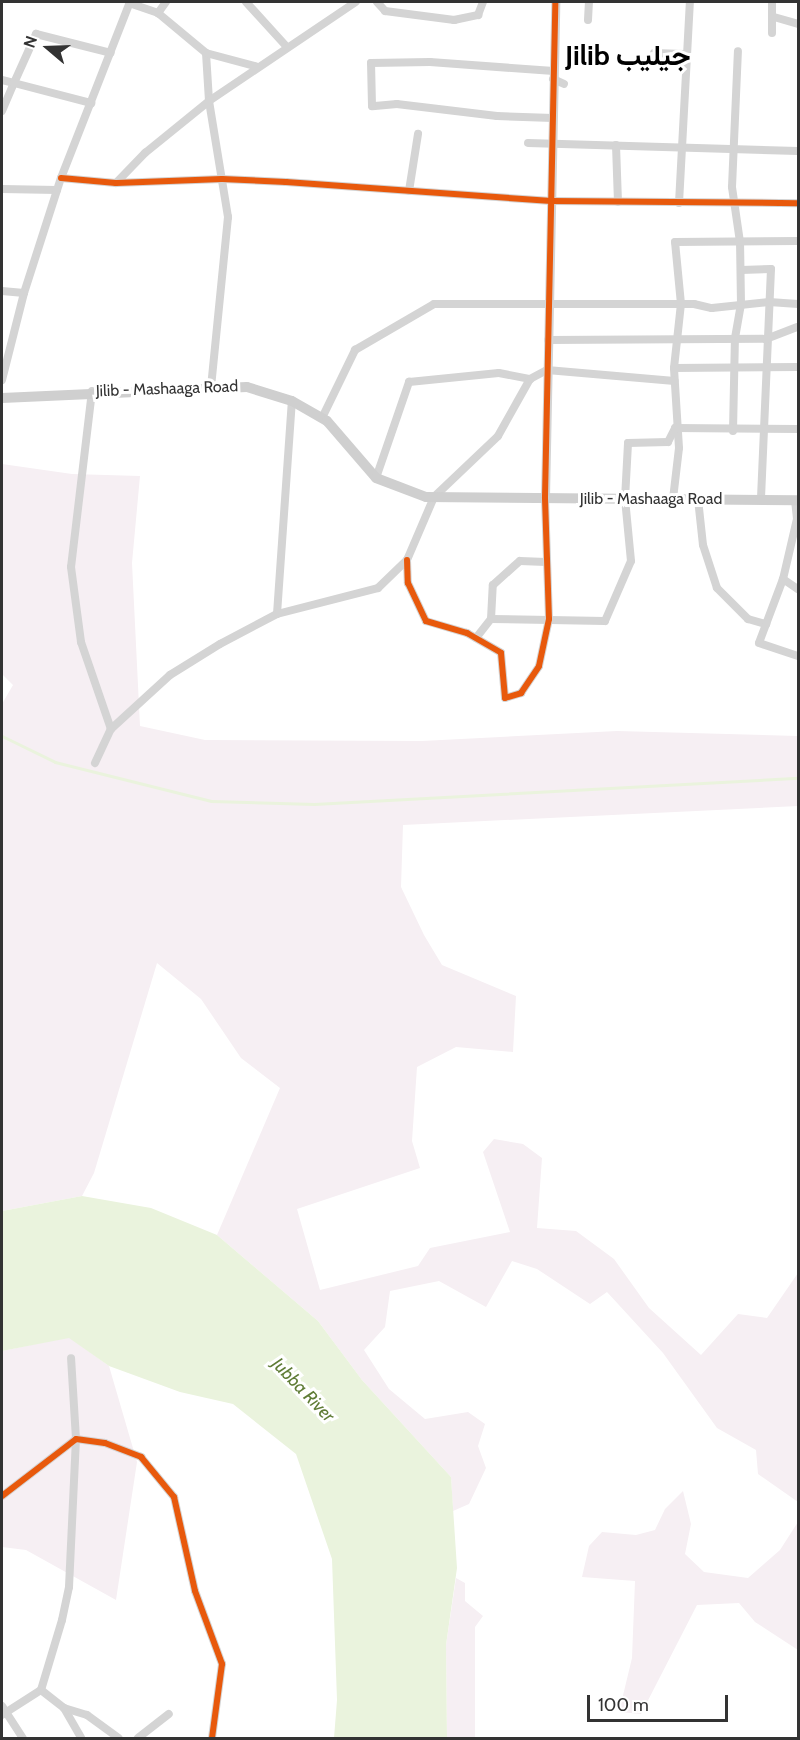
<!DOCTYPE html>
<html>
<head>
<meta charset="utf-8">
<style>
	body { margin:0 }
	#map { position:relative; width:800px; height:1740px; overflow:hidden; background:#fff; font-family:Cabin,Vazirmatn,sans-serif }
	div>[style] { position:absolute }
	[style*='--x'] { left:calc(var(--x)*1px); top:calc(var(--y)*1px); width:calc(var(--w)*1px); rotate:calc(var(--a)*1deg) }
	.green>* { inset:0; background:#f6eff3 }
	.water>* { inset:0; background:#eaf3dd }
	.stream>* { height:3px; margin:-1.5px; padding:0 1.5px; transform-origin:1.5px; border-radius:1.5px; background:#eaf3dd }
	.minor>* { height:8px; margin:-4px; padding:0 4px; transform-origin:4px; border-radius:4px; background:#d4d4d4 }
	.tertiary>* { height:9px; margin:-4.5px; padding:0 4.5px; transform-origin:4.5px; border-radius:4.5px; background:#d4d4d4 }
	.secondary>* { height:10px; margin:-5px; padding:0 5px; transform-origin:5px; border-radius:5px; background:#cfcfcf }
	.cycleway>* { height:6px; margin:-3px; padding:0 3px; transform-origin:3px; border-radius:3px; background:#e8590c }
	span { translate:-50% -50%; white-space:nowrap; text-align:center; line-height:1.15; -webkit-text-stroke:6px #fff; paint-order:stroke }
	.street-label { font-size:16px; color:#333 }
	.water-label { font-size:18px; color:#5f7c36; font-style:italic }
	.town-label { font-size:28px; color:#000; font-weight:700 }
	.frame { position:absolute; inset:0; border:3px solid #333; pointer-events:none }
	.north { position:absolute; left:18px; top:18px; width:60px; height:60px; -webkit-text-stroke:4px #fff; paint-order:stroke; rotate:289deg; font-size:16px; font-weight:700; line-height:24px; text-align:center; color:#333 }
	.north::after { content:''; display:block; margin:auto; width:21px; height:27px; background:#333; clip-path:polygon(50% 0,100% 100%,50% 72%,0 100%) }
	.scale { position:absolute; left:587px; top:1695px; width:141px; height:27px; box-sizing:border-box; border:3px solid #333; border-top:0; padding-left:8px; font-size:18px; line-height:21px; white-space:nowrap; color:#333; -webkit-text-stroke:4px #fff; paint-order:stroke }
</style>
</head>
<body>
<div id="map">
	<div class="green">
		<i style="clip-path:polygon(2px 464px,72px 474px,140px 476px,132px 563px,140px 726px,205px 740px,422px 741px,617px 731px,798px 736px,798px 806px,403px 825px,401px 887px,424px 935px,442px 965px,516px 996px,513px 1052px,456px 1047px,417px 1067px,412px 1141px,420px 1168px,297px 1209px,320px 1290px,418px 1266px,430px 1248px,510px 1232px,483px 1152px,494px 1139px,523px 1144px,542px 1158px,537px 1228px,576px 1231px,614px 1259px,649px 1308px,701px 1355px,738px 1314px,767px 1318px,798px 1273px,798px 1502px,758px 1474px,756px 1450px,717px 1428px,663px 1353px,607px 1292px,590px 1304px,537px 1269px,512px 1261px,486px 1307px,439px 1281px,390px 1291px,385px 1327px,364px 1350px,389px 1389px,425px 1419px,468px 1412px,485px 1424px,478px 1446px,486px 1468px,469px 1504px,453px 1511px,451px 1477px,362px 1380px,318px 1321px,217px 1235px,280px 1088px,241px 1058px,201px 999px,157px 963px,94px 1173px,82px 1196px,2px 1211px,2px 704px,13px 685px,2px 674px)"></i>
		<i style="clip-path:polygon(69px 1337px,109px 1366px,137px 1462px,116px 1600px,26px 1550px,2px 1547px,2px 1351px)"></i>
		<i style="clip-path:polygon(683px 1491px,691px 1524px,685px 1554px,704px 1572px,748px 1578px,780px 1550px,798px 1522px,798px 1650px,755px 1622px,739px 1603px,697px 1605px,641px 1714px,619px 1712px,632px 1658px,635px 1581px,582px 1577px,589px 1546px,602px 1532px,636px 1535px,655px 1530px,665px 1509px)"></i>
		<i style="clip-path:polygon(456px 1578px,465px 1583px,465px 1601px,483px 1616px,475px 1627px,475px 1738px,447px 1738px,446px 1645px)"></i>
	</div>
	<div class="water">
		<i style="clip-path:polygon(82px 1196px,151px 1208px,217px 1235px,318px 1321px,362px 1380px,451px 1477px,457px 1568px,446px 1645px,447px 1738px,334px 1738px,337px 1700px,332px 1559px,296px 1454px,233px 1404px,180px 1392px,109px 1366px,69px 1338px,2px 1351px,2px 1211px)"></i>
	</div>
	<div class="stream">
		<i style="--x:2;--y:736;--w:59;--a:26.1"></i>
		<i style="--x:55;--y:762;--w:161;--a:14"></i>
		<i style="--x:211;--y:801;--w:103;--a:1.7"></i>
		<i style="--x:314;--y:804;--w:485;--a:-3.1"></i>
	</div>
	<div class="minor">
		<i style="--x:166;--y:2;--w:14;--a:126"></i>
		<i style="--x:158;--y:13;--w:62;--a:39.8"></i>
		<i style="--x:206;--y:53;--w:48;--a:86.4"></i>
		<i style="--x:209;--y:101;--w:118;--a:80.7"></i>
		<i style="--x:228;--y:217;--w:172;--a:95.7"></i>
		<i style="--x:246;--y:2;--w:61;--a:47.7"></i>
		<i style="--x:377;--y:2;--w:12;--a:48"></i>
		<i style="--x:385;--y:11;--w:70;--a:7.4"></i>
		<i style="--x:454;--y:20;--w:25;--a:-12"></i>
		<i style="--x:478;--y:15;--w:14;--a:-69"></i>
		<i style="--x:129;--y:3;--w:31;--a:19"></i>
		<i style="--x:774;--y:17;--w:25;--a:16"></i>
		<i style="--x:588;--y:20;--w:18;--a:-87"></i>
		<i style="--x:772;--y:33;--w:31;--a:-90"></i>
		<i style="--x:206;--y:53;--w:51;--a:14.9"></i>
		<i style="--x:654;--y:53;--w:30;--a:2"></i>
		<i style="--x:553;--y:79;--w:12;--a:24"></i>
		<i style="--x:2;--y:80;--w:12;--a:14"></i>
		<i style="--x:14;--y:83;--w:54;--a:-65.8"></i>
		<i style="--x:36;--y:34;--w:77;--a:14.2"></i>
		<i style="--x:2;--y:111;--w:30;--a:-67"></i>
		<i style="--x:14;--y:83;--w:80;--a:14.6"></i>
		<i style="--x:553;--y:118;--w:56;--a:-178"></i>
		<i style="--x:497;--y:116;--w:101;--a:-173.2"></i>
		<i style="--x:397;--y:104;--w:25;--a:175"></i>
		<i style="--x:372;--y:106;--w:43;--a:-91.3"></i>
		<i style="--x:371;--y:63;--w:59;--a:-1"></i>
		<i style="--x:430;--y:62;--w:124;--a:4.2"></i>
		<i style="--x:528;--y:143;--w:270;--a:1.7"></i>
		<i style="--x:616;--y:145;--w:57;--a:88"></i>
		<i style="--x:61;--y:178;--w:55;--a:5.2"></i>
		<i style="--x:116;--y:183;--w:106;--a:-2.2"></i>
		<i style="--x:222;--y:179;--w:64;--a:2.7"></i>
		<i style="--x:286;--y:182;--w:266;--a:4.1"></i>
		<i style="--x:551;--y:201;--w:247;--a:0.5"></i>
		<i style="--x:116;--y:183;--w:42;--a:-46"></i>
		<i style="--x:145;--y:153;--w:82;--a:-39.1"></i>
		<i style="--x:209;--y:101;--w:177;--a:-34"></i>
		<i style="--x:2;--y:189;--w:55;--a:1"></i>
		<i style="--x:409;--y:191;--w:58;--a:-81"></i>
		<i style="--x:679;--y:203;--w:201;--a:-86.9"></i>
		<i style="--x:741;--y:270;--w:30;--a:-2"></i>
		<i style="--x:771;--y:269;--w:230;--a:92.5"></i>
		<i style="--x:2;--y:291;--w:22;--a:5"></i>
		<i style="--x:548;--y:340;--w:218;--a:-0.3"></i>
		<i style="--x:766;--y:339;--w:34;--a:-21"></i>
		<i style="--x:674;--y:368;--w:124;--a:-0.5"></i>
		<i style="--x:2;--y:380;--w:90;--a:-75.8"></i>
		<i style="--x:24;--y:293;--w:121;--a:-72.2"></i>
		<i style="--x:61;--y:178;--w:189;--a:-68.6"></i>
		<i style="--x:92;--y:391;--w:177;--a:96.8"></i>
		<i style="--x:71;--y:567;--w:76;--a:82.4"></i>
		<i style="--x:81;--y:642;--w:92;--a:71"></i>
		<i style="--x:322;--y:418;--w:76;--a:-64.1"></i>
		<i style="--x:355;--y:350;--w:91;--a:-30.2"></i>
		<i style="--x:434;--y:304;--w:260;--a:0"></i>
		<i style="--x:694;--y:304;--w:18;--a:13"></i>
		<i style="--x:712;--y:308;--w:57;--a:-6"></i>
		<i style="--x:769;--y:302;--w:29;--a:4"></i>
		<i style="--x:733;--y:431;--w:93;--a:-88.8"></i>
		<i style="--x:735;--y:338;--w:35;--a:-80"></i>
		<i style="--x:741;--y:304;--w:62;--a:-90.9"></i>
		<i style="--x:740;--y:242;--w:56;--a:-98.3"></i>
		<i style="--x:732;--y:187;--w:136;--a:-87.5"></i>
		<i style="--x:376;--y:478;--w:102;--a:-71"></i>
		<i style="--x:409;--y:382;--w:90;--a:-5.7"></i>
		<i style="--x:499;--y:373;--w:32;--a:11"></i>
		<i style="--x:673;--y:499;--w:51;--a:-83.3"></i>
		<i style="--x:679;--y:448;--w:80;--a:-93.6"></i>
		<i style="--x:674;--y:368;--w:64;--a:-83.8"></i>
		<i style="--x:681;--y:304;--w:62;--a:-95.5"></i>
		<i style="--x:675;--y:242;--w:123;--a:-0.5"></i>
		<i style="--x:698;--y:499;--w:46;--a:83.8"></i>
		<i style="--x:703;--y:545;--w:45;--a:72"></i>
		<i style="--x:717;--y:588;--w:44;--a:45"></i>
		<i style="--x:748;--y:619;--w:19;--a:16"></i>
		<i style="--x:795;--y:500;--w:19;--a:84"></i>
		<i style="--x:797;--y:519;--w:62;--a:103.1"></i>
		<i style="--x:783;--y:579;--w:68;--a:110.6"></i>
		<i style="--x:759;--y:643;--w:41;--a:18.4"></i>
		<i style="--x:407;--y:560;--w:23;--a:88"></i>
		<i style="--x:408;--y:583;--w:42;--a:64.7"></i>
		<i style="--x:426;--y:621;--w:43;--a:16.3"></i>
		<i style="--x:467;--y:633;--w:39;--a:30"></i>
		<i style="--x:501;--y:653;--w:45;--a:84.9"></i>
		<i style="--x:505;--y:698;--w:17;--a:-17"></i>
		<i style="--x:521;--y:693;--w:32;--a:-56"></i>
		<i style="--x:539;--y:666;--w:48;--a:-78"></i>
		<i style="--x:549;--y:619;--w:122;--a:-91.9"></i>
		<i style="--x:783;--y:579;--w:18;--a:34"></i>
		<i style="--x:277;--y:614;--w:214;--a:-86"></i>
		<i style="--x:491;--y:619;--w:34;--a:-87"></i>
		<i style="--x:493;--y:585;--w:36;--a:-42"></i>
		<i style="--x:520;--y:561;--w:26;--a:2"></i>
		<i style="--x:476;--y:638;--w:24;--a:-52"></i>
		<i style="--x:491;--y:619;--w:114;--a:1"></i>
		<i style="--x:605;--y:621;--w:65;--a:-66.6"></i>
		<i style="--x:631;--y:561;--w:62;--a:-95.5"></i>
		<i style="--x:625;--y:499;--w:56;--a:-86.9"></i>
		<i style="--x:628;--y:443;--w:40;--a:-1.4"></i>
		<i style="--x:668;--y:442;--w:16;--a:-63"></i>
		<i style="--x:675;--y:428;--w:123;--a:0.5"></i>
		<i style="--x:95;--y:763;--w:38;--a:-65"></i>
		<i style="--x:111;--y:729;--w:80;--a:-42.5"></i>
		<i style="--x:170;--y:675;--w:59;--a:-31.8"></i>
		<i style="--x:220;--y:644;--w:64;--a:-27.8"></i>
		<i style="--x:277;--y:614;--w:104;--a:-14.4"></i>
		<i style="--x:378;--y:588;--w:40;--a:-44"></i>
		<i style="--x:407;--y:560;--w:69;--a:-66.8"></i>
		<i style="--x:434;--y:497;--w:88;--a:-43.6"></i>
		<i style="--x:498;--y:436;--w:65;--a:-60.7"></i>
		<i style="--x:530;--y:379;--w:19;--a:-28"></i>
		<i style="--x:547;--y:370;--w:128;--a:4.9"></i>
		<i style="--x:2;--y:1496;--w:93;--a:-37.6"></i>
		<i style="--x:76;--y:1439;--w:29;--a:8"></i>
		<i style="--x:105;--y:1443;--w:39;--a:21"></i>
		<i style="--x:141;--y:1457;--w:52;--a:50.5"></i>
		<i style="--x:174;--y:1497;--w:96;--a:77.4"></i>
		<i style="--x:195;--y:1591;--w:78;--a:69.7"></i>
		<i style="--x:222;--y:1664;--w:75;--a:97.7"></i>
		<i style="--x:41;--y:1690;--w:29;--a:38"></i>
		<i style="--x:64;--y:1708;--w:34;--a:60"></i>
		<i style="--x:2;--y:1706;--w:38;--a:57"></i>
		<i style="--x:64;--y:1708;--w:24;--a:17"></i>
		<i style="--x:87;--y:1715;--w:39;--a:36"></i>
		<i style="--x:2;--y:1715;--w:46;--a:-32.7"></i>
		<i style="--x:41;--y:1690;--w:73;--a:-73.3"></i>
		<i style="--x:62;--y:1620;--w:34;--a:-78"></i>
		<i style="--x:69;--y:1587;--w:148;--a:-87.3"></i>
		<i style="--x:76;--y:1439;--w:81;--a:-93.5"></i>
		<i style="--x:138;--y:1738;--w:39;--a:-38"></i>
	</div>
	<div class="tertiary">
		<i style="--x:545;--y:497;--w:495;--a:-88.8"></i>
	</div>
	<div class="secondary">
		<i style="--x:2;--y:398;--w:245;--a:-2.6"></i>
		<i style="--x:247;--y:387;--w:47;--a:17.3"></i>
		<i style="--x:292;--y:401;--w:40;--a:29.7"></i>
		<i style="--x:327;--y:421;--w:75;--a:49.3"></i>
		<i style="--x:376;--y:478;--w:53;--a:20.8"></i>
		<i style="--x:426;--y:497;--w:372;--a:0.5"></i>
	</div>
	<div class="cycleway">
		<i style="--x:61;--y:178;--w:55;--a:5.2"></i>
		<i style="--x:116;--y:183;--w:106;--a:-2.2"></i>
		<i style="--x:222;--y:179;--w:64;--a:2.7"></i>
		<i style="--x:286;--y:182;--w:266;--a:4.1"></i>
		<i style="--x:551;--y:201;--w:247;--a:0.5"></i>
		<i style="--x:407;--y:560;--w:23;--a:88"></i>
		<i style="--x:408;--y:583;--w:42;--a:64.7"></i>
		<i style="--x:426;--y:621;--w:43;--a:16.3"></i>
		<i style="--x:467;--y:633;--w:39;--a:30"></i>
		<i style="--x:501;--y:653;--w:45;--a:84.9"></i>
		<i style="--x:505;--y:698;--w:17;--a:-17"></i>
		<i style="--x:521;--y:693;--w:32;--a:-56"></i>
		<i style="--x:539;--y:666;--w:48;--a:-78"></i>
		<i style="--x:549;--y:619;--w:122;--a:-91.9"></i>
		<i style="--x:545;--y:497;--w:495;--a:-88.8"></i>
		<i style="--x:2;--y:1496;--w:93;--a:-37.6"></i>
		<i style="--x:76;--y:1439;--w:29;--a:8"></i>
		<i style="--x:105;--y:1443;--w:39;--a:21"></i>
		<i style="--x:141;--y:1457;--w:52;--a:50.5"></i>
		<i style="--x:174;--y:1497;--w:96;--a:77.4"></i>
		<i style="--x:195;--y:1591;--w:78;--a:69.7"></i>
		<i style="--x:222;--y:1664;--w:75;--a:97.7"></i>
	</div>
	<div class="street-label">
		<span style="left:167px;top:389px;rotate:-2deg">Jilib - Mashaaga Road</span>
		<span style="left:651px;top:499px">Jilib - Mashaaga Road</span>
	</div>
	<div class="water-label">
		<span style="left:303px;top:1390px;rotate:46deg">Jubba River</span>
	</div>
	<div class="town-label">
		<span style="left:628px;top:55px">Jilib جيليب</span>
	</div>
	<div class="frame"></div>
	<div class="north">N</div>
	<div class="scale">100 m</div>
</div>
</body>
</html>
